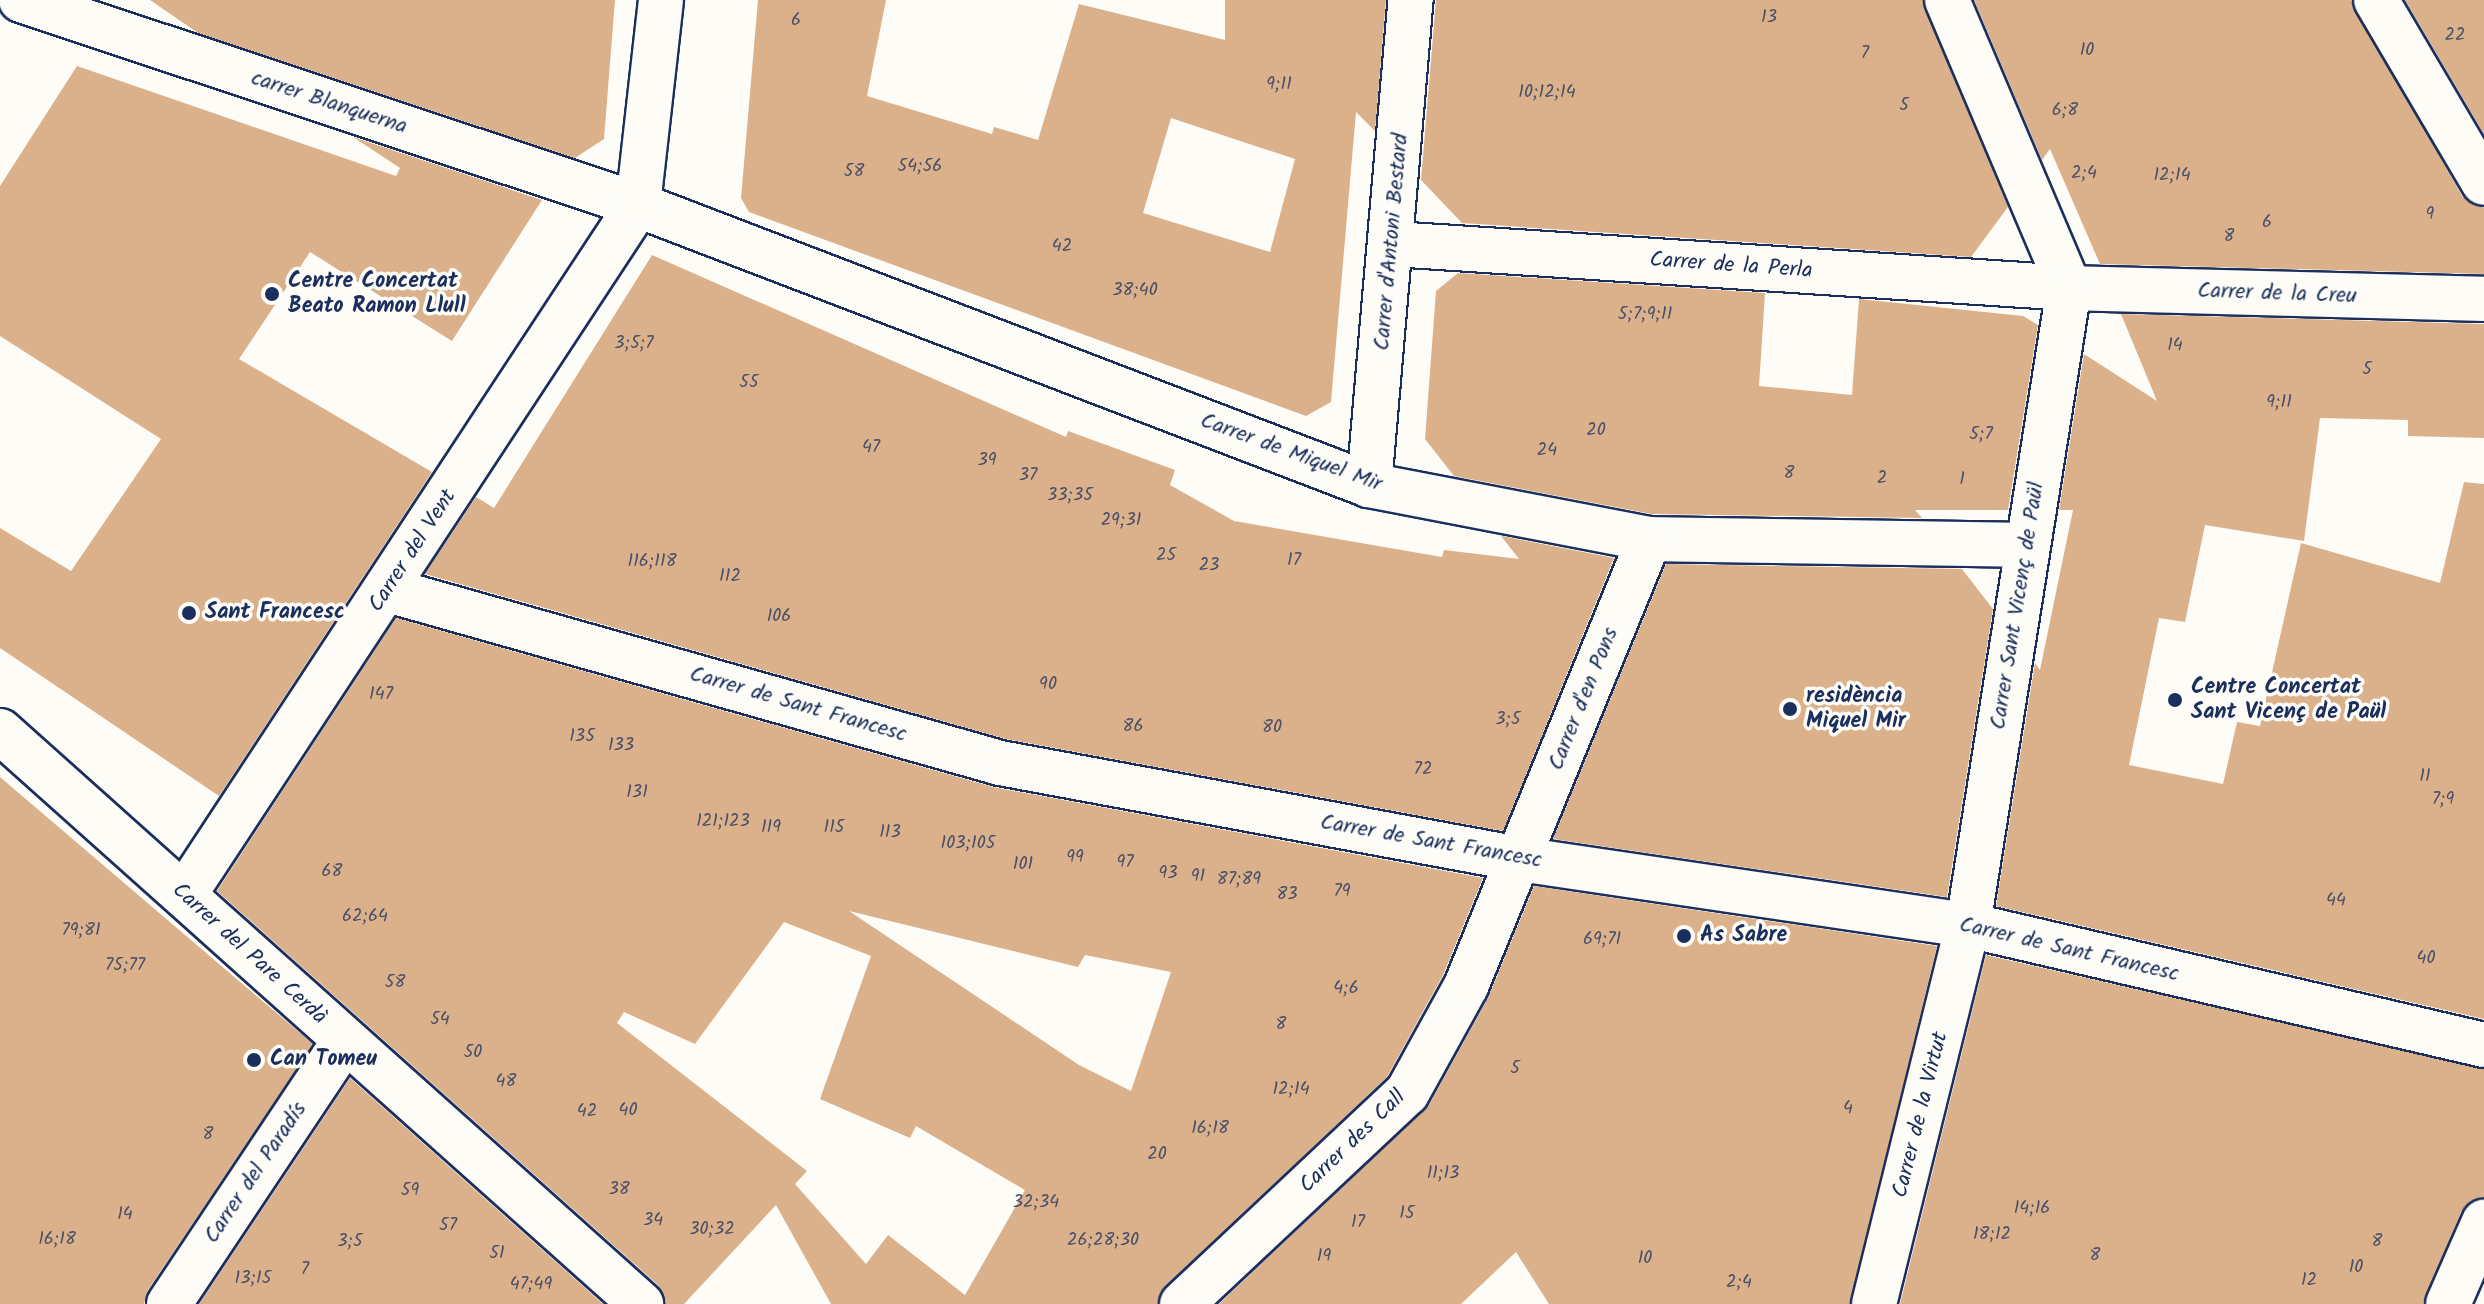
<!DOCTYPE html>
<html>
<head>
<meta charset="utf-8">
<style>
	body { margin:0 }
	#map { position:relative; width:2484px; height:1304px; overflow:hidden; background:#fdfcf7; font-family:Kalam,sans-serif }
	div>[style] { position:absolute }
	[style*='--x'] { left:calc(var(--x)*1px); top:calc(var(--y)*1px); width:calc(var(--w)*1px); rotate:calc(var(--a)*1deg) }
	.building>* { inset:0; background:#dbb18b }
	.roads { filter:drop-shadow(2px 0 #1b2f5e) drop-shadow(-2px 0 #1b2f5e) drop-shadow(0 2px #1b2f5e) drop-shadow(0 -2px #1b2f5e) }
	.minor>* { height:44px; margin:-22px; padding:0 22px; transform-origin:22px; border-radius:22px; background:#fdfcf7 }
	.dots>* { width:22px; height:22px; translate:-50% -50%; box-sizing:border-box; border:4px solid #fdfcf7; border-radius:50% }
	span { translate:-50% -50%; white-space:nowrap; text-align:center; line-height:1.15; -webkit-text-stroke:7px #fdfcf7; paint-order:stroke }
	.number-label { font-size:18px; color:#4b5069 }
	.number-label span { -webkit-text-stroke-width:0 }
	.street-label { font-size:22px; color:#1b2f5e }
	.poi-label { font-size:22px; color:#1b2f5e; font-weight:700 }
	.left { translate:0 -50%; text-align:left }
</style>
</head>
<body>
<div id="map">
	<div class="building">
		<i style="clip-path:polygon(150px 0,615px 0,604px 139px,575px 158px,198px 33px)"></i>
		<i style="clip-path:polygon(evenodd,758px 0,886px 0,867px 96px,992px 134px,994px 127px,1038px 140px,1079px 4px,1225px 40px,1225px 0,1386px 0,1375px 131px,1356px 112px,1331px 402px,1306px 416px,749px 212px,741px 198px,758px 0,1171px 118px,1295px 159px,1270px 252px,1143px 213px,1171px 118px)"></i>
		<i style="clip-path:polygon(1436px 0,1923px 0,2008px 207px,1971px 257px,1462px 223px,1421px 180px)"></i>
		<i style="clip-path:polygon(1974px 0,2351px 0,2462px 196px,2484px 208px,2484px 274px,2100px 264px,2050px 149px,2042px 160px)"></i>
		<i style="clip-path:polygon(2405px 0,2484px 0,2484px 134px)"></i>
		<i style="clip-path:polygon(77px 66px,396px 176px,400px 168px,353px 137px,542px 200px,452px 341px,310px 252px,239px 359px,432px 472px,219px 796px,0 648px,0 528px,71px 571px,161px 439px,0 336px,0 186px)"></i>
		<i style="clip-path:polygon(652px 255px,1066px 437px,1068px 431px,1175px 470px,1170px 485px,1234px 521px,1442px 557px,1444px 550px,1519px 559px,1501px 536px,1614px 558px,1503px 831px,1006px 739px,425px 574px,476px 497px,494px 508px)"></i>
		<i style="clip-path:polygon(1458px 273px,1765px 293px,1759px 386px,1852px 395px,1859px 299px,2023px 316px,2038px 325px,2008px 510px,1915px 510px,1922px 518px,1652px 514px,1454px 476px,1425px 439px,1436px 291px)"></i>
		<i style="clip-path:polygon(2121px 314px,2484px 324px,2484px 438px,2408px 436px,2408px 420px,2320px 418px,2304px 541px,2205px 525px,2185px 622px,2159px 618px,2129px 765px,2223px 784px,2237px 722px,2260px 726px,2301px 543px,2440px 583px,2464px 482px,2484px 484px,2484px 1019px,1996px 906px,2035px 663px,2040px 670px,2073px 510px,2059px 510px,2084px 354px,2157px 401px)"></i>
		<i style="clip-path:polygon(1666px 564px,1962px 569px,1993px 609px,1947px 897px,1553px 839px)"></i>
		<i style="clip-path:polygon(evenodd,396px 618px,993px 787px,1483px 878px,1443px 975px,1387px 1077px,1165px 1286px,1158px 1304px,831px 1304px,776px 1205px,684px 1304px,665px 1304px,658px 1285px,217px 891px,396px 618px,849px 911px,1078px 967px,1085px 955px,1171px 972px,1131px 1091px,1079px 1065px,849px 911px,396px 618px,784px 922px,871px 956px,820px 1099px,910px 1138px,916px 1126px,1025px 1190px,965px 1295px,888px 1235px,866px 1264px,795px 1184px,807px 1171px,617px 1023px,624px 1012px,695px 1044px,784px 922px)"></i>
		<i style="clip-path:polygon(0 777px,313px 1044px,148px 1290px,144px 1304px,0 1304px)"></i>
		<i style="clip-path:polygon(1534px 886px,1937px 946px,1850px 1304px,1549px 1304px,1516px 1252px,1461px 1304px,1219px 1304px,1429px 1105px,1488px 998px)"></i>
		<i style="clip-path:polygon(1986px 955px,2484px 1069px,2484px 1197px,2470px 1201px,2461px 1212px,2423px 1304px,1900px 1304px)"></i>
		<i style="clip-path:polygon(350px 1078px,603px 1304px,199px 1304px)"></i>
	</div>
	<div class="roads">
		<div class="minor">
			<i style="--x:21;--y:0;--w:650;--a:18.38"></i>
			<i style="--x:638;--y:205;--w:783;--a:20.96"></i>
			<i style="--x:1369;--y:485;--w:285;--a:10.9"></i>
			<i style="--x:1649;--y:539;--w:378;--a:0.9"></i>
			<i style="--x:1947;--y:0;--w:313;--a:67"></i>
			<i style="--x:2376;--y:0;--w:212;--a:59.5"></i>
			<i style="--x:1393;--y:244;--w:677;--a:3.72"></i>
			<i style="--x:2069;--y:288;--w:415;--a:1.5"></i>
			<i style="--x:1369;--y:485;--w:487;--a:-85.1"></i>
			<i style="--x:388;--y:590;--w:636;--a:15.78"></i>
			<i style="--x:1000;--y:763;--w:528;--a:10.48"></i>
			<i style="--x:1519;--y:859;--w:454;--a:8.4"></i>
			<i style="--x:1968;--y:925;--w:530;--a:13.09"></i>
			<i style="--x:0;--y:731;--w:860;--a:41.79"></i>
			<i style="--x:184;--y:895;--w:826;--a:-56.66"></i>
			<i style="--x:638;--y:205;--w:206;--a:-83.6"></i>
			<i style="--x:169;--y:1304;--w:315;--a:-56.3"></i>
			<i style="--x:1182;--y:1304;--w:308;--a:-43.2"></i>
			<i style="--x:1407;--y:1093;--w:122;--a:-61.1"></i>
			<i style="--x:1466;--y:986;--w:483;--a:-67.7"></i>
			<i style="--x:1874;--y:1304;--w:390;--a:-76.1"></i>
			<i style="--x:1968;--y:925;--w:645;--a:-80.99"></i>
			<i style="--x:2448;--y:1304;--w:90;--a:-66.3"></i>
		</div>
	</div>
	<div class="dots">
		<i style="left:272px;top:294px;background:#1b2f5e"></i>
		<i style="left:189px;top:613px;background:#1b2f5e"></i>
		<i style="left:2175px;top:700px;background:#1b2f5e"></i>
		<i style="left:1790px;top:709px;background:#1b2f5e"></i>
		<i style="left:1684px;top:936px;background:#1b2f5e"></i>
		<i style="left:254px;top:1060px;background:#1b2f5e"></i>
	</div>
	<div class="number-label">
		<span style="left:1769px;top:18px">13</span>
		<span style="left:796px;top:21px">6</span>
		<span style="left:2455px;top:36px">22</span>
		<span style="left:2087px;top:51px">10</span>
		<span style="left:1865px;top:54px">7</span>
		<span style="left:1279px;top:85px">9;11</span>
		<span style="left:1547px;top:93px">10;12;14</span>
		<span style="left:1904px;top:106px">5</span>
		<span style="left:2065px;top:111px">6;8</span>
		<span style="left:920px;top:167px">54;56</span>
		<span style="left:854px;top:172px">58</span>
		<span style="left:2084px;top:174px">2;4</span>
		<span style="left:2172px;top:176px">12;14</span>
		<span style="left:2430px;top:215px">9</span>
		<span style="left:2267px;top:223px">6</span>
		<span style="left:2229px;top:237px">8</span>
		<span style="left:1062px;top:247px">42</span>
		<span style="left:1135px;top:291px">38;40</span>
		<span style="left:1645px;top:315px">5;7;9;11</span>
		<span style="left:634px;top:344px">3;5;7</span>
		<span style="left:2175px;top:346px">14</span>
		<span style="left:2367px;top:370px">5</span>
		<span style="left:749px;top:383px">55</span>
		<span style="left:2279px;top:403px">9;11</span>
		<span style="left:1596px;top:431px">20</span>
		<span style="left:1981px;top:435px">5;7</span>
		<span style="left:871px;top:448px">47</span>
		<span style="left:1547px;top:451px">24</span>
		<span style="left:987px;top:461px">39</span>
		<span style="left:1789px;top:474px">8</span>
		<span style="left:1028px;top:476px">37</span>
		<span style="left:1882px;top:479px">2</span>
		<span style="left:1962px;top:480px">1</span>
		<span style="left:1070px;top:496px">33;35</span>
		<span style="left:1121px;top:521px">29;31</span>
		<span style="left:1166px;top:556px">25</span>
		<span style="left:1294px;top:561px">17</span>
		<span style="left:652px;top:562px">116;118</span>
		<span style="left:1209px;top:566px">23</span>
		<span style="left:730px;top:577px">112</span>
		<span style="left:779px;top:617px">106</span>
		<span style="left:1048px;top:685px">90</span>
		<span style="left:381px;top:695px">147</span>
		<span style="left:1508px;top:720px">3;5</span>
		<span style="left:1133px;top:727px">86</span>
		<span style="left:1272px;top:728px">80</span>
		<span style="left:582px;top:737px">135</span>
		<span style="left:621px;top:746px">133</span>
		<span style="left:1423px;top:770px">72</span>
		<span style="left:2425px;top:777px">11</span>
		<span style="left:637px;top:793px">131</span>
		<span style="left:2443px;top:800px">7;9</span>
		<span style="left:723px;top:822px">121;123</span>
		<span style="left:771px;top:828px">119</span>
		<span style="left:834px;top:828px">115</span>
		<span style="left:890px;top:833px">113</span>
		<span style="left:968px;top:844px">103;105</span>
		<span style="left:1075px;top:858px">99</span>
		<span style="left:1125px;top:863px">97</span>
		<span style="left:1023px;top:865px">101</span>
		<span style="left:332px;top:872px">68</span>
		<span style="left:1168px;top:874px">93</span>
		<span style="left:1198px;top:877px">91</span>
		<span style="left:1239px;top:880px">87;89</span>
		<span style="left:1342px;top:892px">79</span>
		<span style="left:1287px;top:895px">83</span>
		<span style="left:2336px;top:901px">44</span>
		<span style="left:365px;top:917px">62;64</span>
		<span style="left:81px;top:931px">79;81</span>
		<span style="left:1602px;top:940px">69;71</span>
		<span style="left:2426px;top:959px">40</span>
		<span style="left:125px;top:966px">75;77</span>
		<span style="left:395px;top:983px">58</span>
		<span style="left:1346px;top:989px">4;6</span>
		<span style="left:440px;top:1020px">54</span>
		<span style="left:1281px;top:1025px">8</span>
		<span style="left:473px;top:1053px">50</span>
		<span style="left:1515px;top:1069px">5</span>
		<span style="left:506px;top:1082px">48</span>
		<span style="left:1291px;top:1090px">12;14</span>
		<span style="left:1848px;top:1109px">4</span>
		<span style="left:628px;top:1111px">40</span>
		<span style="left:587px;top:1112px">42</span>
		<span style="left:1210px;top:1129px">16;18</span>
		<span style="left:208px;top:1135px">8</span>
		<span style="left:1157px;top:1155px">20</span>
		<span style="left:1443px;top:1174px">11;13</span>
		<span style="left:619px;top:1190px">38</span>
		<span style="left:410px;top:1191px">59</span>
		<span style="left:1036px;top:1203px">32;34</span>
		<span style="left:2032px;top:1209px">14;16</span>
		<span style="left:1407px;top:1214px">15</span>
		<span style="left:125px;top:1215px">14</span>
		<span style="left:653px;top:1221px">34</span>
		<span style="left:1358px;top:1223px">17</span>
		<span style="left:448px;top:1226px">57</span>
		<span style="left:712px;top:1230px">30;32</span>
		<span style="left:1992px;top:1235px">18;12</span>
		<span style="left:57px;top:1240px">16;18</span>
		<span style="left:1103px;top:1241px">26;28;30</span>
		<span style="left:350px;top:1242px">3;5</span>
		<span style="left:2377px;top:1242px">8</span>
		<span style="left:497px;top:1254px">51</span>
		<span style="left:2095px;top:1256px">8</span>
		<span style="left:1324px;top:1257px">19</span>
		<span style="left:1645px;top:1259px">10</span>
		<span style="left:2356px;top:1268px">10</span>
		<span style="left:305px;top:1270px">7</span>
		<span style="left:253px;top:1279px">13;15</span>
		<span style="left:2309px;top:1281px">12</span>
		<span style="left:1739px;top:1283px">2;4</span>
		<span style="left:531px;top:1285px">47;49</span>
	</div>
	<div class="street-label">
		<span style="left:329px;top:103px;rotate:18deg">carrer Blanquerna</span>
		<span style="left:1392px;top:242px;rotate:-85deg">Carrer d'Antoni Bestard</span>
		<span style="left:1731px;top:266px;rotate:4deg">Carrer de la Perla</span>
		<span style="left:2277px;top:294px;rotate:2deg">Carrer de la Creu</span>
		<span style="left:1291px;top:453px;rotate:20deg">Carrer de Miquel Mir</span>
		<span style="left:413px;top:551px;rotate:-57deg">Carrer del Vent</span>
		<span style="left:2018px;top:606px;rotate:-81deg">Carrer Sant Vicenç de Paül</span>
		<span style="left:1584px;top:699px;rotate:-68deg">Carrer d'en Pons</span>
		<span style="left:798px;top:705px;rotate:16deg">Carrer de Sant Francesc</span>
		<span style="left:1431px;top:842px;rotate:10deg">Carrer de Sant Francesc</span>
		<span style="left:2069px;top:950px;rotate:13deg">Carrer de Sant Francesc</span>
		<span style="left:249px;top:954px;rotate:42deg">Carrer del Pare Cerdà</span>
		<span style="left:1921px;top:1115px;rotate:-76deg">Carrer de la Virtut</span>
		<span style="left:1353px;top:1142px;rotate:-44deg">Carrer des Call</span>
		<span style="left:256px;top:1173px;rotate:-56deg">Carrer del Paradís</span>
	</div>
	<div class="poi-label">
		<span class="left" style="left:288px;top:294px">Centre Concertat<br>Beato Ramon Llull</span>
		<span class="left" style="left:205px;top:613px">Sant Francesc</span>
		<span class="left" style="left:2191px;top:700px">Centre Concertat<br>Sant Vicenç de Paül</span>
		<span class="left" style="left:1806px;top:709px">residència<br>Miquel Mir</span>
		<span class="left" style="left:1700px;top:936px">As Sabre</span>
		<span class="left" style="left:270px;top:1060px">Can Tomeu</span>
	</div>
</div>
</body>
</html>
